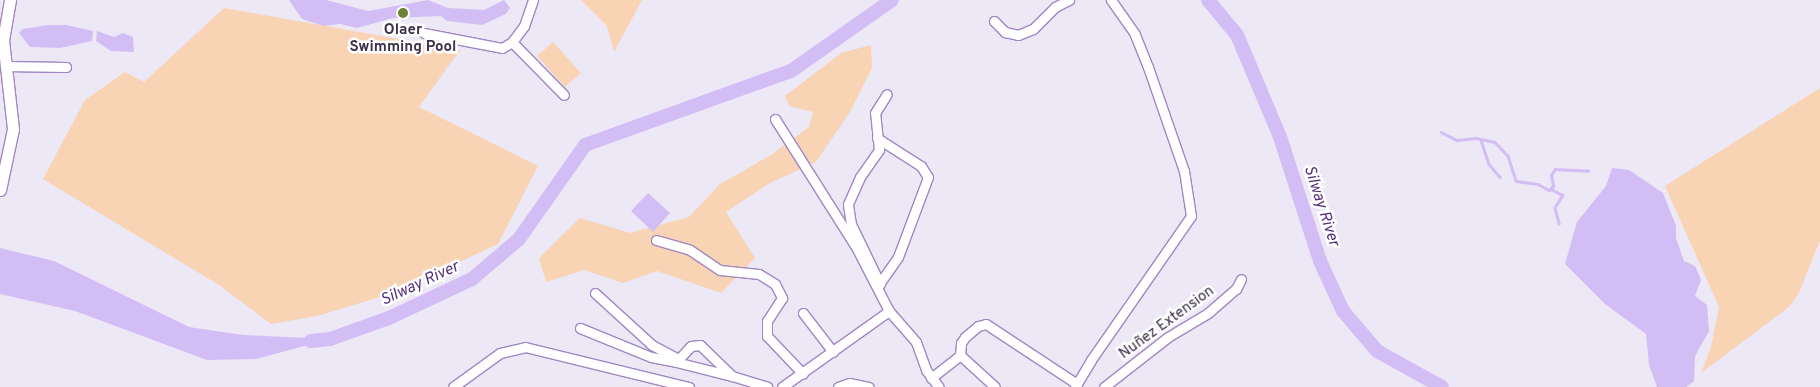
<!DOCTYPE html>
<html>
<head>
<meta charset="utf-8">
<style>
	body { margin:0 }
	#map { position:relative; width:1820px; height:387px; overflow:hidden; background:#ede8f6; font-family:Overpass,sans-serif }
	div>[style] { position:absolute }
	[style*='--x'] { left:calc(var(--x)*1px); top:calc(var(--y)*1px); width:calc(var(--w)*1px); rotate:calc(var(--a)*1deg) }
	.green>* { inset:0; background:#f8d3b4 }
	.water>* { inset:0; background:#d3bdf5 }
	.stream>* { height:2.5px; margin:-1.25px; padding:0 1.25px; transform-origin:1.25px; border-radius:1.25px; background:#d3bdf5 }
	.river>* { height:14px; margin:-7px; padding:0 7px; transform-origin:7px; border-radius:7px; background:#d3bdf5 }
	.roads { filter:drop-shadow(1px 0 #a087c4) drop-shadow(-1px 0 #a087c4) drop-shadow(0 1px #a087c4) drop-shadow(0 -1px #a087c4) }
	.minor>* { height:9px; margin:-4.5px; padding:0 4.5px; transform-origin:4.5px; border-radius:4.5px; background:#fff }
	.major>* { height:11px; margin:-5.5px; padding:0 5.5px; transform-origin:5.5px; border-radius:5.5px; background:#fff }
	.dots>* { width:14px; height:14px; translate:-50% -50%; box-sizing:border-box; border:2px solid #fff; border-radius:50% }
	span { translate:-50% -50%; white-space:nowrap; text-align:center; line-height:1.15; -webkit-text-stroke:5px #fff; paint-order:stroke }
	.poi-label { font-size:15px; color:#3b314a; font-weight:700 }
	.street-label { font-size:15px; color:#3b314a }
	.water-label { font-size:16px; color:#532d7d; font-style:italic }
</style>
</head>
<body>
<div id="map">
	<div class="green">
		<i style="clip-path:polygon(581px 0,642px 0,614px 52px,607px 26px)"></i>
		<i style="clip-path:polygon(224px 8px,460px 50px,419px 107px,538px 166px,498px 244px,390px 294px,317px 316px,271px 324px,219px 285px,43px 179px,85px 100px,125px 72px,144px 82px)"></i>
		<i style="clip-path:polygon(553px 42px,581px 73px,565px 87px,537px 56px)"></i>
		<i style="clip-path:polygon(871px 45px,872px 68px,850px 112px,816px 162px,770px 183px,726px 212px,755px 258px,721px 293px,657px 271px,623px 283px,584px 270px,546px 282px,539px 258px,580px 218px,630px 233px,689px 217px,720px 184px,771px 155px,809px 127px,813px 112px,789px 106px,785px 96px,841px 53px)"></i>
		<i style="clip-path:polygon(1820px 88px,1820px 240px,1799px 293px,1789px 307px,1701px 373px,1711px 347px,1719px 307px,1665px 186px)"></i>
	</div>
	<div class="water">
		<i style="clip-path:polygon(289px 0,326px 0,368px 11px,428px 0,448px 8px,484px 10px,504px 0,510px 8px,506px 14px,482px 25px,447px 21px,441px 16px,393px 18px,357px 28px,340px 24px,324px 26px,302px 19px)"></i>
		<i style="clip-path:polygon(48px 25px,66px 25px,93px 31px,92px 41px,60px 48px,30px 47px,19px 33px,23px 29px)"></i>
		<i style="clip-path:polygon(97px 31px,114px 37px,123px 33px,133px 37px,134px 52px,111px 51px,96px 41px)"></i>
		<i style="clip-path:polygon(1612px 168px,1629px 170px,1663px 193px,1676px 226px,1676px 238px,1684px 261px,1695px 266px,1701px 280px,1695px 296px,1707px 305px,1709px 331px,1695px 356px,1694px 381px,1686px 387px,1657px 387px,1649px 365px,1646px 334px,1605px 304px,1565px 264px,1577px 222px,1606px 186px)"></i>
		<i style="clip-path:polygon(648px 193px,670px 213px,653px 232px,631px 211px)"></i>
		<i style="clip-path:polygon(0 248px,54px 261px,189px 327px,243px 335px,330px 339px,256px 359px,207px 360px,75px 311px,0 294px)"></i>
	</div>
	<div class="stream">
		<i style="--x:1441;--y:132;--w:18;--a:27"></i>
		<i style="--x:1457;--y:140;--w:19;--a:-6"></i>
		<i style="--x:1476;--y:138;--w:19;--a:12"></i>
		<i style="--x:1495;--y:142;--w:19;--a:47"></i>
		<i style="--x:1508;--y:156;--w:26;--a:72"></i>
		<i style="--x:1516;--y:181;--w:22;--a:8"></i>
		<i style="--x:1538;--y:184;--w:13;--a:29"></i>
		<i style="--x:1549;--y:190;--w:6;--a:-45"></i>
		<i style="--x:1553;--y:186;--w:11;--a:-100"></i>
		<i style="--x:1551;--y:175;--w:7;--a:-56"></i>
		<i style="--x:1555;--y:169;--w:33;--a:3"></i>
		<i style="--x:1481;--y:140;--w:25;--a:72"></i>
		<i style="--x:1489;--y:164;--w:17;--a:50"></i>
		<i style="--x:1551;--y:189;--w:13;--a:27"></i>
		<i style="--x:1563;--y:195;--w:15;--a:122"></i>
		<i style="--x:1555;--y:208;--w:16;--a:75"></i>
	</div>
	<div class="river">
		<i style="--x:1208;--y:0;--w:45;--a:50.4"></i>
		<i style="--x:1237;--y:35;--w:111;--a:67.1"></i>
		<i style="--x:1280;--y:137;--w:130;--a:72.1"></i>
		<i style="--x:1320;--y:261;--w:55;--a:65.3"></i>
		<i style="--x:1343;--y:311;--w:52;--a:49.6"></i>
		<i style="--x:1377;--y:351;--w:74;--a:29"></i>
		<i style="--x:311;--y:341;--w:19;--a:-6"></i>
		<i style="--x:330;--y:339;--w:63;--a:-19.6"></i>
		<i style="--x:389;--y:318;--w:92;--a:-25.2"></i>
		<i style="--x:472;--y:279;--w:62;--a:-40.4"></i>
		<i style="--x:519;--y:239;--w:115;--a:-54.9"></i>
		<i style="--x:585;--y:145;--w:219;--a:-19.8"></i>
		<i style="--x:791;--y:71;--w:123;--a:-35.1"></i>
	</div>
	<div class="roads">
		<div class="minor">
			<i style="--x:994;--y:21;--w:16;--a:45"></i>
			<i style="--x:1005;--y:32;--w:13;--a:13"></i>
			<i style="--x:1018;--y:35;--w:16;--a:-22"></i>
			<i style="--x:1033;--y:29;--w:31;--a:-45"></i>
			<i style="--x:1055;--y:7;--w:16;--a:-27"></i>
			<i style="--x:424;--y:33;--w:79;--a:10.9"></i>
			<i style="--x:502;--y:48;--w:12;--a:-31"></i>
			<i style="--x:512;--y:42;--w:20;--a:-53"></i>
			<i style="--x:524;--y:26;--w:28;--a:-71"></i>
			<i style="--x:512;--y:42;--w:74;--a:45.5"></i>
			<i style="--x:5;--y:66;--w:61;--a:0.9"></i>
			<i style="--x:775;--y:119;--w:151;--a:57.7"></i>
			<i style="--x:856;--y:247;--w:72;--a:62.7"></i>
			<i style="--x:889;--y:311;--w:41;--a:48.9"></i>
			<i style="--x:916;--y:342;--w:30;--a:70"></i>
			<i style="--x:926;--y:370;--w:21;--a:53"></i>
			<i style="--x:877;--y:138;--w:52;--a:32.5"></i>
			<i style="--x:921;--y:166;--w:13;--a:58"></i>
			<i style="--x:928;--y:177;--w:85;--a:110.6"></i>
			<i style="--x:898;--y:257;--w:35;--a:125"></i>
			<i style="--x:656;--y:240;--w:35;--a:16"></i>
			<i style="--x:690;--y:250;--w:36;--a:34"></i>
			<i style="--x:720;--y:270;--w:39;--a:6"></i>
			<i style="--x:759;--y:274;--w:19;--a:32"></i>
			<i style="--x:775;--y:284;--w:16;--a:63"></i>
			<i style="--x:782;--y:298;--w:27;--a:123"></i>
			<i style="--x:767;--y:321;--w:15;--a:90"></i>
			<i style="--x:767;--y:336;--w:52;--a:46.5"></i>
			<i style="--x:880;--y:284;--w:67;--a:-115.8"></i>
			<i style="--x:851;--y:224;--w:20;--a:-99"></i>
			<i style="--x:848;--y:204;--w:30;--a:-66"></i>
			<i style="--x:860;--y:177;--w:33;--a:-55"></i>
			<i style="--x:879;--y:150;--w:37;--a:-96"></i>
			<i style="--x:875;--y:113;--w:22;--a:-58"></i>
			<i style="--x:595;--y:293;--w:77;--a:42.4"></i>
			<i style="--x:652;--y:345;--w:27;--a:28"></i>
			<i style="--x:803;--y:313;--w:49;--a:52.4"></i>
			<i style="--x:580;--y:328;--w:77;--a:22.2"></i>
			<i style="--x:651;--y:357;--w:25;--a:11"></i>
			<i style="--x:676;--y:362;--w:22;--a:-47"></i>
			<i style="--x:691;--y:346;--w:9;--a:-6"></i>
			<i style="--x:700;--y:345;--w:45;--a:44.1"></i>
			<i style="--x:732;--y:376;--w:37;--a:17"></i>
			<i style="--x:960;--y:355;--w:12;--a:-85"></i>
			<i style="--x:961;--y:343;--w:7;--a:-56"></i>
			<i style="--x:965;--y:337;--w:17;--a:-40"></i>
			<i style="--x:978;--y:326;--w:8;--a:-14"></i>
			<i style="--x:986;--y:324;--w:109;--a:33.4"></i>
			<i style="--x:676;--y:362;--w:58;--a:14"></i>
			<i style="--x:931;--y:378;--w:37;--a:-38"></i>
			<i style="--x:960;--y:355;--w:47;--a:42.4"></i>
			<i style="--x:453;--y:387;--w:58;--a:-35.9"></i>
			<i style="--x:500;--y:353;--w:26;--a:-13"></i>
			<i style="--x:525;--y:347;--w:169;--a:13.7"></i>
			<i style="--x:782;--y:387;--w:131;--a:-35.4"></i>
			<i style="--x:838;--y:387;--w:12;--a:-20"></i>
			<i style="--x:849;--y:383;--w:20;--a:11"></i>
			<i style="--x:1075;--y:387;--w:31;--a:-59"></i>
			<i style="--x:1091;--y:360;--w:175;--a:-55.2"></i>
			<i style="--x:1191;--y:216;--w:46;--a:-98.8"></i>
			<i style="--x:1184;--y:171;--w:110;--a:-109.1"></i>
			<i style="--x:1148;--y:67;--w:35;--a:-112"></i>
			<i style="--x:1135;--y:34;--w:42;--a:-125.2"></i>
			<i style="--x:1104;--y:387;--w:81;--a:-38"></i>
			<i style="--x:1168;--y:337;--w:47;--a:-31"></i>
			<i style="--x:1208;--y:313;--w:37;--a:-41"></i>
			<i style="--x:1236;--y:289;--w:11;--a:-63"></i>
		</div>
		<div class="major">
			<i style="--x:0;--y:190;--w:62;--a:-78"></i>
			<i style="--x:13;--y:129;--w:90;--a:-96.4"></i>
			<i style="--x:3;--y:40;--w:41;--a:-80.1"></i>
		</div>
	</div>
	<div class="dots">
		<i style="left:403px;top:13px;background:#6d8234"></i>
	</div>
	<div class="poi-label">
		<span style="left:403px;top:39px">Olaer<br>Swimming Pool</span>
	</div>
	<div class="street-label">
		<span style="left:1167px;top:323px;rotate:-36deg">Nuñez Extension</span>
	</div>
	<div class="water-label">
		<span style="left:1321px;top:206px;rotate:72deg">Silway River</span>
		<span style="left:420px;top:284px;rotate:-25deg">Silway River</span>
	</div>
</div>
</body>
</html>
